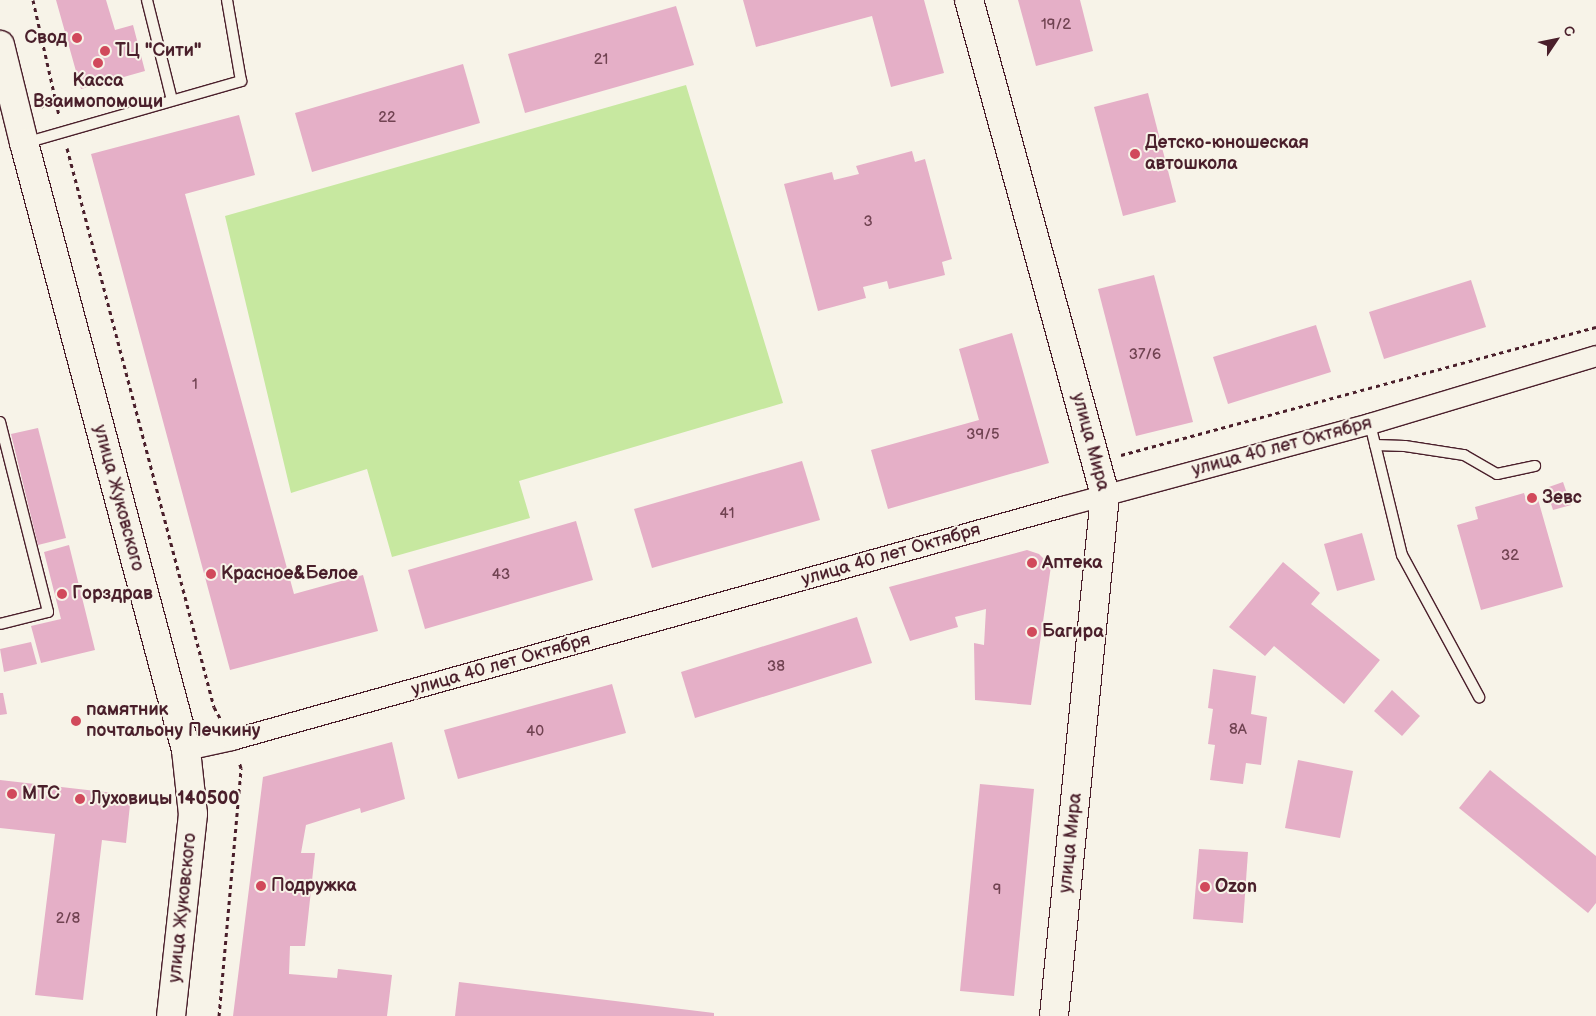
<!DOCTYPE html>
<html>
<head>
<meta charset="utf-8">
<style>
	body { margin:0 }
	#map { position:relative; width:1596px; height:1016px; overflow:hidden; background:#f7f3e8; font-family:"Balsamiq Sans",sans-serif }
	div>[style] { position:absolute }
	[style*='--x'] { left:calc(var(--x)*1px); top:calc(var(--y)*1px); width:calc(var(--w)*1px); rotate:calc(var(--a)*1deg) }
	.green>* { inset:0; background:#c7e8a0 }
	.building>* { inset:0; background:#e5afc7 }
	.path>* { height:3px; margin-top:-1.5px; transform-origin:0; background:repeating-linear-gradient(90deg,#4a1f2b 0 4px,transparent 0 8px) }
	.roads { filter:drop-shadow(1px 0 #4a1f2b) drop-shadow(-1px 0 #4a1f2b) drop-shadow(0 1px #4a1f2b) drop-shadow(0 -1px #4a1f2b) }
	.lane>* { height:10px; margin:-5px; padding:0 5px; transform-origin:5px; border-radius:5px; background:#f7f3e8 }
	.street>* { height:20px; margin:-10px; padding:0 10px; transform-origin:10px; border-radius:10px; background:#f7f3e8 }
	.secondary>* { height:28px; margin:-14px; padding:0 14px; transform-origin:14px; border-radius:14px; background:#f7f3e8 }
	.dots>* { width:14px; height:14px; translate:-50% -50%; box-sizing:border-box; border:2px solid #f7f3e8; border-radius:50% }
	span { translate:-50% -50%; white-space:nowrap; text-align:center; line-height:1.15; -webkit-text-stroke:4px #f7f3e8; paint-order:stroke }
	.number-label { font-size:15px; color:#714352 }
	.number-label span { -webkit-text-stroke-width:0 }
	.poi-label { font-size:18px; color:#4a1f2b; font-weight:700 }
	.right { translate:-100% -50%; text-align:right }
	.left { translate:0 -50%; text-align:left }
	.street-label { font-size:18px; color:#4a1f2b }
	.north { position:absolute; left:1531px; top:15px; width:50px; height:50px; -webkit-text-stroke:4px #f7f3e8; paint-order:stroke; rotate:56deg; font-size:14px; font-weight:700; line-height:20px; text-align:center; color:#4a1f2b }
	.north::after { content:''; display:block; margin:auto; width:18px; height:22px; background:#4a1f2b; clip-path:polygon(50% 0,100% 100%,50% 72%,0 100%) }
</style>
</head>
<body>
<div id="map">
	<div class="green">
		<i style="clip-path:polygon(686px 85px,783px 403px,519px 481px,530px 518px,392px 557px,367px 469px,291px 493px,225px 216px)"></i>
	</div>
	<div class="building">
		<i style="clip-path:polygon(56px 0,106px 0,115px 30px,133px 25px,145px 71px,81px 89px)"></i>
		<i style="clip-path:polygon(743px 0,924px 0,944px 73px,891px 87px,872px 16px,756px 47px)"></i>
		<i style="clip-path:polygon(1018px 0,1080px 0,1093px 51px,1036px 66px)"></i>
		<i style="clip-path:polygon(676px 6px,694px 65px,525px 113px,508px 54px)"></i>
		<i style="clip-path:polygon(463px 64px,480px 123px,312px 172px,295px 113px)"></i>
		<i style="clip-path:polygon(1148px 93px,1176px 202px,1123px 216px,1094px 107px)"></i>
		<i style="clip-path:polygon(239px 115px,255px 175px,185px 194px,294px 594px,363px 575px,378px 631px,230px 670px,91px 154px)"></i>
		<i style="clip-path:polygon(912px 151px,915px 162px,925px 159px,952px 259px,942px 262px,945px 275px,889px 289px,887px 281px,863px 287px,866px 298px,818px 311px,784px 184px,832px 172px,834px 180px,859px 174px,856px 166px)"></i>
		<i style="clip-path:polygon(1154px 275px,1193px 422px,1136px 436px,1098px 289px)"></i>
		<i style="clip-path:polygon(1471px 280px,1486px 327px,1384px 359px,1369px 312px)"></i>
		<i style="clip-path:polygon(1316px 325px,1331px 372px,1228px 404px,1213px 357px)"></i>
		<i style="clip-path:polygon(1012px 333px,1049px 463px,888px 509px,871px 450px,979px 420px,959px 349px)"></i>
		<i style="clip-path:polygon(38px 428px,66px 538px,38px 545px,11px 434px)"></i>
		<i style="clip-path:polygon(802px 461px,820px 520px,652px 568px,634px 509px)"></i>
		<i style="clip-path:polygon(1563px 482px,1571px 505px,1553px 510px,1546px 488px)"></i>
		<i style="clip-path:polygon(1524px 493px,1526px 499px,1537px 496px,1563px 587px,1481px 610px,1457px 525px,1478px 519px,1475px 507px)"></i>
		<i style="clip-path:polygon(576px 521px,593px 580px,425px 629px,408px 570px)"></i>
		<i style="clip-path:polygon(1362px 533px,1375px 580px,1337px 591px,1324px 544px)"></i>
		<i style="clip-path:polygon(69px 545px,95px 650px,41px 663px,31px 626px,61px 619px,44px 552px)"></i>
		<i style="clip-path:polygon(1027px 550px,1039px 554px,1051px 566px,1031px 705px,975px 700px,974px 643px,984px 645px,986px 609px,955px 617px,958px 627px,910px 641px,889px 587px)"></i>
		<i style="clip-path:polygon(1283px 562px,1320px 593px,1311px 604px,1380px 660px,1344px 704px,1274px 646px,1265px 656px,1229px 627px)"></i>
		<i style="clip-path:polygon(857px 617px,872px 663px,695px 718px,681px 672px)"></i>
		<i style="clip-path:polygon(31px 642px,37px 664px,4px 672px,0 649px)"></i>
		<i style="clip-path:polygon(1213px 669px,1256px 676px,1251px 714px,1267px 717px,1261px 765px,1246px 763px,1243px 784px,1210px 780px,1215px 745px,1208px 744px,1213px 709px,1208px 708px)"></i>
		<i style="clip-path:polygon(612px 684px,626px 733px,458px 779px,444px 730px)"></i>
		<i style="clip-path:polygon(1392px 690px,1420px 716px,1402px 736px,1374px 711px)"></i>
		<i style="clip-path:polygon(0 693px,3px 693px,7px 714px,0 715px)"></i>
		<i style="clip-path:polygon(392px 742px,405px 799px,361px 813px,360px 808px,306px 825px,301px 853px,315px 853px,305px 946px,290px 946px,289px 974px,337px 978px,338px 969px,392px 975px,387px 1016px,233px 1016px,263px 777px)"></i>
		<i style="clip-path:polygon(1298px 760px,1353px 771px,1340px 838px,1285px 828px)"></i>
		<i style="clip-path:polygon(1490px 770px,1596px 856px,1596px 903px,1588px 913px,1459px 808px)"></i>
		<i style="clip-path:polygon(0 780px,131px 795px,126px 843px,102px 840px,83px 1000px,35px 995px,55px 834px,0 828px)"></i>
		<i style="clip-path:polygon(980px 784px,1034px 789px,1014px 996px,960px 991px)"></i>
		<i style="clip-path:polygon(1199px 849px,1248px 852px,1243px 923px,1193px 919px)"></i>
		<i style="clip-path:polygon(459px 982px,714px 1013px,714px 1016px,455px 1016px)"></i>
	</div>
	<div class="path">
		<i style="--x:33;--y:0;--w:118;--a:77.3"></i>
		<i style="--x:41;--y:107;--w:17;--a:-36"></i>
		<i style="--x:67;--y:148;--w:578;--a:75.27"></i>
		<i style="--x:214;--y:707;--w:13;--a:61"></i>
		<i style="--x:1121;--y:455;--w:492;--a:-15.1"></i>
		<i style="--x:219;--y:1016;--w:249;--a:-84.9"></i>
		<i style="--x:241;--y:768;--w:7;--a:-106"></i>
	</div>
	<div class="roads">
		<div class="lane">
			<i style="--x:147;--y:0;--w:103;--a:76"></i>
			<i style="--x:25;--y:143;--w:225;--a:-16"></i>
			<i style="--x:241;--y:81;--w:82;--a:-99.8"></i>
			<i style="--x:0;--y:422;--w:196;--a:75.8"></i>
			<i style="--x:48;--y:612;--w:49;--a:166"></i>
			<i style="--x:1370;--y:424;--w:135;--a:76.3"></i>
			<i style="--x:1402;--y:555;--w:162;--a:61.5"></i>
			<i style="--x:1375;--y:445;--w:30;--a:2"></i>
			<i style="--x:1405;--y:446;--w:60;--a:8.7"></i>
			<i style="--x:1464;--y:455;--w:38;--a:30"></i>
			<i style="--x:1497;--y:474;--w:39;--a:-12"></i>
		</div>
		<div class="street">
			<i style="--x:186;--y:750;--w:47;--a:-12.3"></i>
			<i style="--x:232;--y:740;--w:866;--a:-15.67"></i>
			<i style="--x:1066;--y:506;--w:315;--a:-15.1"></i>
			<i style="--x:1370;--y:424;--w:236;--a:-16.7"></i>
		</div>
		<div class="secondary">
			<i style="--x:969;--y:0;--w:513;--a:74.64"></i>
			<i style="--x:1105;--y:495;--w:523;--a:95.59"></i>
			<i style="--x:0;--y:45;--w:101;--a:76.2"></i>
			<i style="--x:24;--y:143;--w:628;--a:75.06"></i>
			<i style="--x:186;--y:750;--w:64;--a:83.8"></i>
			<i style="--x:193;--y:814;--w:203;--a:96.2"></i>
		</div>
	</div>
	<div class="dots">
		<i style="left:77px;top:38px;background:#d1495b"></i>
		<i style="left:105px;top:51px;background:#d1495b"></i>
		<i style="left:98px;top:63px;background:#d1495b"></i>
		<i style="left:1135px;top:154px;background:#d1495b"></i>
		<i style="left:1532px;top:498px;background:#d1495b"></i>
		<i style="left:1032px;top:563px;background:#d1495b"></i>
		<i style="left:211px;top:574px;background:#d1495b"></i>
		<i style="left:62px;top:594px;background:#d1495b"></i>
		<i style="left:1032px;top:632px;background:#d1495b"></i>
		<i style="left:76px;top:721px;background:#d1495b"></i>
		<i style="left:12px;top:794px;background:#d1495b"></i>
		<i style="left:80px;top:799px;background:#d1495b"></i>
		<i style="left:261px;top:886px;background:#d1495b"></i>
		<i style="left:1205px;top:887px;background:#d1495b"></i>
	</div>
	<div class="number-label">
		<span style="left:1056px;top:25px">19/2</span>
		<span style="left:601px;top:60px">21</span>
		<span style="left:387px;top:118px">22</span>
		<span style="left:868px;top:222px">3</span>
		<span style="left:1145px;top:355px">37/6</span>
		<span style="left:195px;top:385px">1</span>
		<span style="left:983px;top:435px">39/5</span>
		<span style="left:727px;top:514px">41</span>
		<span style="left:1510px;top:556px">32</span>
		<span style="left:501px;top:575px">43</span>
		<span style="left:776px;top:667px">38</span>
		<span style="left:1238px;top:730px">8А</span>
		<span style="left:535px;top:732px">40</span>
		<span style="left:997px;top:890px">9</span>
		<span style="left:68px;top:919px">2/8</span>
	</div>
	<div class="poi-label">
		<span class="right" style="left:67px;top:38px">Свод</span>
		<span class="left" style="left:115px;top:51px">ТЦ "Сити"</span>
		<span style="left:98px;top:92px">Касса<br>Взаимопомощи</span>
		<span class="left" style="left:1145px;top:154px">Детско-юношеская<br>автошкола</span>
		<span class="left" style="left:1542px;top:498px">Зевс</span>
		<span class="left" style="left:1042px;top:563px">Аптека</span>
		<span class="left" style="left:221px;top:574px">Красное&amp;Белое</span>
		<span class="left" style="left:72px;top:594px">Горздрав</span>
		<span class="left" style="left:1042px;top:632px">Багира</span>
		<span class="left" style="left:86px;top:721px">памятник<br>почтальону Печкину</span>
		<span class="left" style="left:22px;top:794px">МТС</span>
		<span class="left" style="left:90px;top:799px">Луховицы 140500</span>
		<span class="left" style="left:271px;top:886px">Подружка</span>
		<span class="left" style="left:1215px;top:887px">Ozon</span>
	</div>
	<div class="street-label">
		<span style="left:1090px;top:442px;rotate:75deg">улица Мира</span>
		<span style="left:1282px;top:447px;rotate:-15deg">улица 40 лет Октября</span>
		<span style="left:118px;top:498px;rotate:75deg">улица Жуковского</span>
		<span style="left:891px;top:555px;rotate:-16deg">улица 40 лет Октября</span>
		<span style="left:501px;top:665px;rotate:-16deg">улица 40 лет Октября</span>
		<span style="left:1071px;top:843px;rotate:-84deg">улица Мира</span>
		<span style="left:183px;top:908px;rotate:-84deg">улица Жуковского</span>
	</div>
	<div class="north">С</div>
</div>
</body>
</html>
